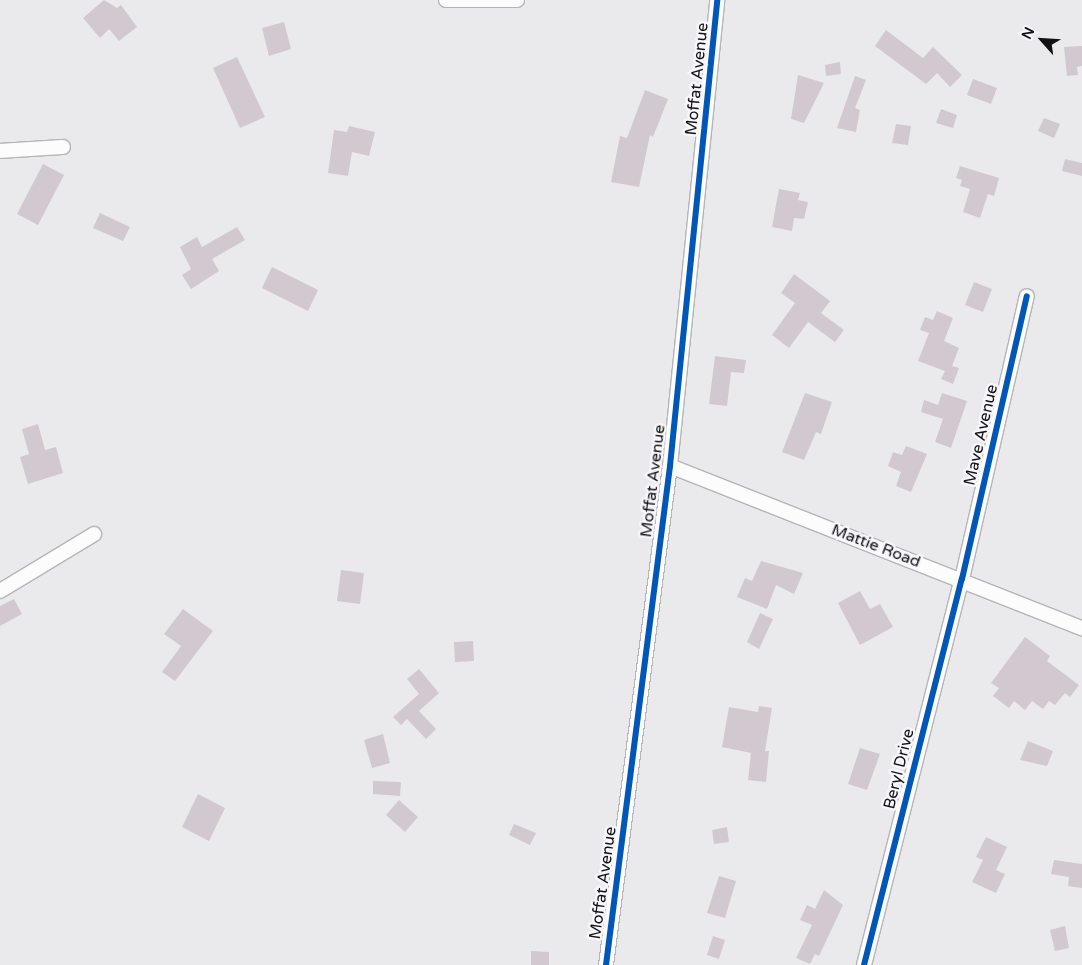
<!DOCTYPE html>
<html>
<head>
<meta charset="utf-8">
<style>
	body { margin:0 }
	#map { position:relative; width:1082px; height:965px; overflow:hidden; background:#eaeaec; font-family:"Varela Round",sans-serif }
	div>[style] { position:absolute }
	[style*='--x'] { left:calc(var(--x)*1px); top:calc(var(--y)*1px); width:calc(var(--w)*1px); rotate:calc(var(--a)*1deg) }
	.building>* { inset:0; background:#d1c9cf }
	.roads { filter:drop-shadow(1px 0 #b5b5b7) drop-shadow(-1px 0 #b5b5b7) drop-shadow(0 1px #b5b5b7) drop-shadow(0 -1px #b5b5b7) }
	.minor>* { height:14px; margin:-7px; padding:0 7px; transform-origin:7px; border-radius:7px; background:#fcfcfc }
	.cycleway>* { height:6px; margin:-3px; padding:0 3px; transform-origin:3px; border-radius:3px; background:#0057b8 }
	span { translate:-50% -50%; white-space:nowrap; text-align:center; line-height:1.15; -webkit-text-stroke:5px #f7f6fb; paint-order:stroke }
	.street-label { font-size:16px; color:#121213 }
	.north { position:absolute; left:1017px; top:15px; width:50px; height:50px; -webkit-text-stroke:4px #f7f6fb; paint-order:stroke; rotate:296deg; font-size:14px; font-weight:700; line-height:20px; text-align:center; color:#121213 }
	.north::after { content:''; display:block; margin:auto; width:18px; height:22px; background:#121213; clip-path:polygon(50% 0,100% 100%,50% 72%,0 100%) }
</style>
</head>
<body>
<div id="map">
	<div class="building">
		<i style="clip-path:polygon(104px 0,117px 8px,121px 5px,137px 27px,119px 41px,109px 29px,100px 38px,83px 18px)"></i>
		<i style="clip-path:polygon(284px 22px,291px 49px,269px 56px,262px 28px)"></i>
		<i style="clip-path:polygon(886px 30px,923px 58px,933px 47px,962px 75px,950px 87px,937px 73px,926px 84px,875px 46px)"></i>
		<i style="clip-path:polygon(1082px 46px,1082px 66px,1077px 67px,1078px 75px,1067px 76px,1064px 47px)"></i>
		<i style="clip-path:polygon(237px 57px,265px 117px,240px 128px,213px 68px)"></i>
		<i style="clip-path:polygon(840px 62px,841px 74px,826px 76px,825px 65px)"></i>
		<i style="clip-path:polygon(798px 75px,824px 83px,804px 123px,791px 119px)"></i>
		<i style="clip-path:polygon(855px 76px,866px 80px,855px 108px,860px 110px,856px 132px,837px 128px)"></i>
		<i style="clip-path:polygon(973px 79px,997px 88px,991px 104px,967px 95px)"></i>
		<i style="clip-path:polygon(645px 90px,668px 99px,653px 137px,650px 135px,639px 187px,611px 182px,620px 136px,627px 138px)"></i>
		<i style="clip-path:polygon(941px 109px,957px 115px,953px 128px,936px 123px)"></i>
		<i style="clip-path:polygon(1044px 118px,1060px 124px,1054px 138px,1038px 131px)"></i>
		<i style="clip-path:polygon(896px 124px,911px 126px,908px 145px,892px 143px)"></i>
		<i style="clip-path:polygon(349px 126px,375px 132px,369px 156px,352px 152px,348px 176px,328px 173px,334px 130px,347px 132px)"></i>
		<i style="clip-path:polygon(1065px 159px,1082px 163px,1082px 176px,1062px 171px)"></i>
		<i style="clip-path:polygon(43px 164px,64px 175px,38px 225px,17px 214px)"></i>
		<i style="clip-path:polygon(960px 166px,999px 178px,994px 196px,988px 194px,980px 218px,963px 212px,970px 189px,960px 186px,962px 180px,956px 178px)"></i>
		<i style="clip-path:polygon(779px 189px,800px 193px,798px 200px,808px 202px,804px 219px,794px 218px,792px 231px,772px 227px)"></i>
		<i style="clip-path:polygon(100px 213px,130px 227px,123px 241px,93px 228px)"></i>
		<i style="clip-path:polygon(237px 227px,245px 240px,212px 259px,219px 271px,191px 289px,182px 275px,191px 269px,180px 247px,197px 237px,202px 247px)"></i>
		<i style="clip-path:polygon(272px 267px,318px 290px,308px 311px,262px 288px)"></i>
		<i style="clip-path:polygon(794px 274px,830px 301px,821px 313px,844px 330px,835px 342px,808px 322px,789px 348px,772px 335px,795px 303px,781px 293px)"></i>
		<i style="clip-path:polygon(974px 282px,992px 289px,983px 312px,965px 305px)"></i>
		<i style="clip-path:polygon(937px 311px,953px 318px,944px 341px,959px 348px,952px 366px,959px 368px,953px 384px,941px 379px,945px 371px,918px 361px,929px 333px,920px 330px,925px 317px,933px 320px)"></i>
		<i style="clip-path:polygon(715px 356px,746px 360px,744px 373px,731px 372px,727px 406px,709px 404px)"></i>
		<i style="clip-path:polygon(805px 393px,832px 402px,821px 434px,816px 432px,804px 460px,782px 452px)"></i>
		<i style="clip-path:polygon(942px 393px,967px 401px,951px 448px,935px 442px,943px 419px,921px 412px,924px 400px,938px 405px)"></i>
		<i style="clip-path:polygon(38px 424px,45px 450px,56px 447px,63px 473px,28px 484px,20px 457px,29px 454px,22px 429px)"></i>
		<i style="clip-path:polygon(906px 446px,927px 454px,911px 492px,896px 486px,901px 472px,888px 466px,893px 452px,902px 455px)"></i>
		<i style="clip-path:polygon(761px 561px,803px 573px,794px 594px,776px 585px,767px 609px,737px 597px,745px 578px,752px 581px)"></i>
		<i style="clip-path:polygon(341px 570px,364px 573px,360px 604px,337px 601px)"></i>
		<i style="clip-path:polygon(860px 591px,870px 609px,880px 604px,893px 627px,860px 645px,838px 603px)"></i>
		<i style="clip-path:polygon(14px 599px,22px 614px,0 626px,0 606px)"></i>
		<i style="clip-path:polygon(183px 609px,213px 631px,175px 681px,162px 672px,181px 646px,164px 634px)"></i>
		<i style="clip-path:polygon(760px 613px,773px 619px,759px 649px,747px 642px)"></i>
		<i style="clip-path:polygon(1025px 637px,1050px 656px,1047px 661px,1079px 685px,1070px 697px,1065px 693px,1055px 705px,1049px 701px,1043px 709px,1032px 701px,1025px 710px,1014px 701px,1009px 708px,993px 696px,999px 688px,991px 683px)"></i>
		<i style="clip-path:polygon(473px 641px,474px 661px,455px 662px,454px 642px)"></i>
		<i style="clip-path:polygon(419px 669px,439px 693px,419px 711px,436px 729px,426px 739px,407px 719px,401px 725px,393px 717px,419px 694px,407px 679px)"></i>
		<i style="clip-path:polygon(759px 706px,772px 708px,765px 751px,769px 751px,766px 782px,748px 780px,751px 753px,722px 747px,729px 707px,758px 712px)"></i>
		<i style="clip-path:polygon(383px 734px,390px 763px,372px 768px,364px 740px)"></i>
		<i style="clip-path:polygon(1028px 741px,1053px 751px,1047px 766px,1020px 760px)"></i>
		<i style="clip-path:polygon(860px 748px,880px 754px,867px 790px,848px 784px)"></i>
		<i style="clip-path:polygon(373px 781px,401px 782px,400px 796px,373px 794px)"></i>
		<i style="clip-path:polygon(198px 794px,225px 808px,209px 841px,182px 827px)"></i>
		<i style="clip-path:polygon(399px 800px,418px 817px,405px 832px,386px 815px)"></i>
		<i style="clip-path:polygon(514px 824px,536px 833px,530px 845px,509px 835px)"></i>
		<i style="clip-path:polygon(727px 827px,729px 842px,714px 844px,712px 830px)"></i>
		<i style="clip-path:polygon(986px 837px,1007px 847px,996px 870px,1005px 874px,996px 893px,972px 882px,983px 860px,976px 857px)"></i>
		<i style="clip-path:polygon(1054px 860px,1082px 864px,1082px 888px,1068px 886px,1069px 877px,1051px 874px)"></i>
		<i style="clip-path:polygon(719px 876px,736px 881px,725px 918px,707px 913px)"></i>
		<i style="clip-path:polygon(824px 890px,843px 905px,819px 956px,815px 954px,810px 964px,796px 958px,812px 925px,800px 920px,807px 905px,815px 909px)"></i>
		<i style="clip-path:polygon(1065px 926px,1069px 948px,1055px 951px,1050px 930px)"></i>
		<i style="clip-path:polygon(713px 936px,725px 940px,719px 959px,707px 955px)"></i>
		<i style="clip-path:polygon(531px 951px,549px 952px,549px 965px,531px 965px)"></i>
	</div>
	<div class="roads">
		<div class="minor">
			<i style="--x:446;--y:0;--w:71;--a:0"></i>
			<i style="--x:0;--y:151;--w:63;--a:-3.6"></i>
			<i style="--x:670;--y:466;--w:443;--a:21.5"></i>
			<i style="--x:0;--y:591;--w:110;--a:-31.2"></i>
			<i style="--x:606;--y:965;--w:503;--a:-82.69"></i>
			<i style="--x:670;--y:466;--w:468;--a:-84.2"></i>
			<i style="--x:864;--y:965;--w:398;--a:-75.8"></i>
			<i style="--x:962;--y:579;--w:290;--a:-77.1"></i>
		</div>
	</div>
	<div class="cycleway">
		<i style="--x:606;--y:965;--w:503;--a:-82.69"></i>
		<i style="--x:670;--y:466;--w:468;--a:-84.2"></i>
		<i style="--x:864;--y:965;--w:398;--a:-75.8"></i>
		<i style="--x:962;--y:579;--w:290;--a:-77.1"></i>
	</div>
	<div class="street-label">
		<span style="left:697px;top:79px;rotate:-84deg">Moffat Avenue</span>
		<span style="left:981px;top:435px;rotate:-77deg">Mave Avenue</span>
		<span style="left:653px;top:481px;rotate:-83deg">Moffat Avenue</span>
		<span style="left:876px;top:546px;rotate:21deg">Mattie Road</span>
		<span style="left:899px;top:769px;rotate:-76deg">Beryl Drive</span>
		<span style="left:603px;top:883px;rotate:-82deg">Moffat Avenue</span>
	</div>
	<div class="north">N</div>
</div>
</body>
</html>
